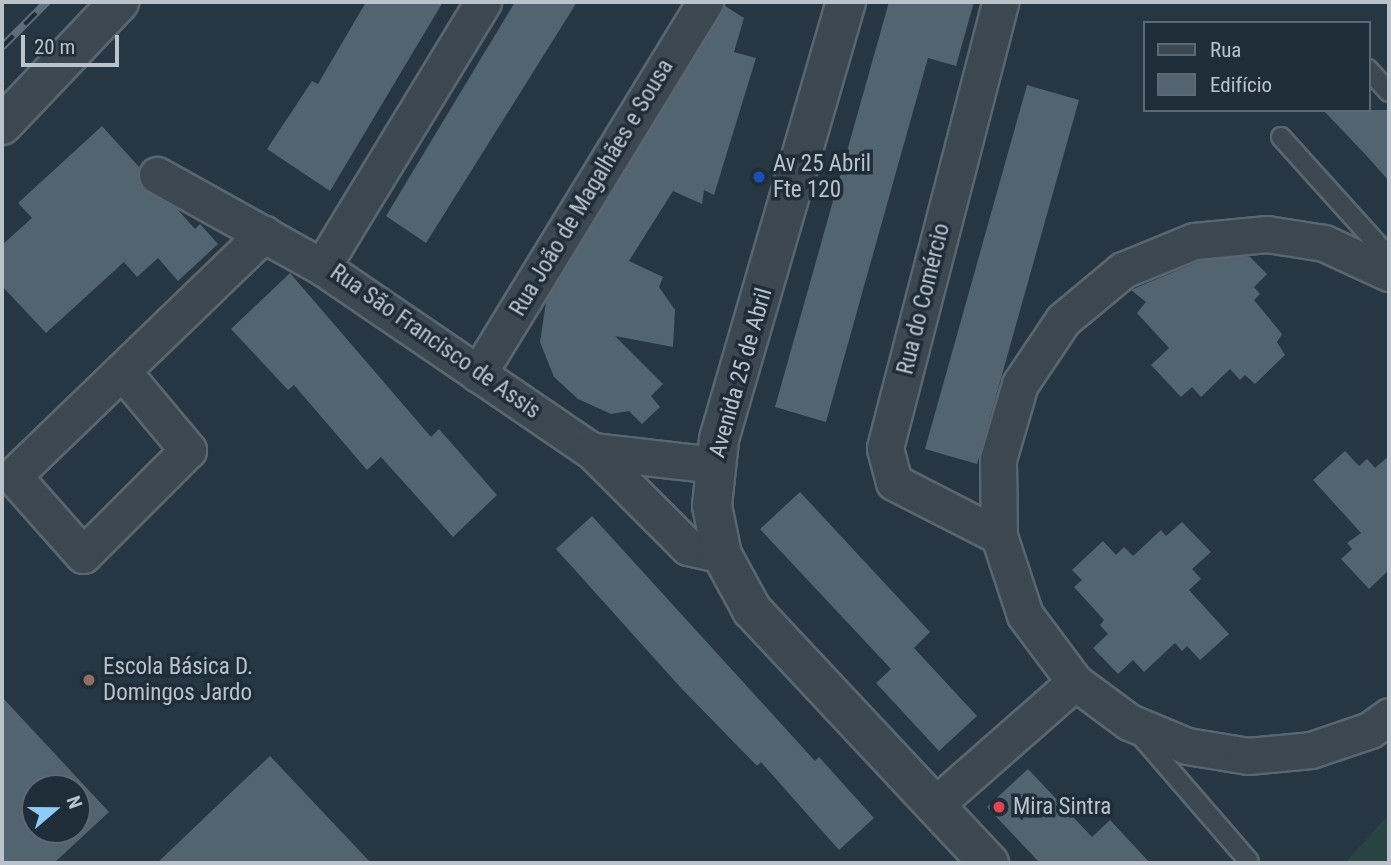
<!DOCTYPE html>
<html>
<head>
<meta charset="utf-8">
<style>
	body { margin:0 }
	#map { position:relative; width:1391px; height:865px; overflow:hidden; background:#263743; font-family:"Roboto Condensed",sans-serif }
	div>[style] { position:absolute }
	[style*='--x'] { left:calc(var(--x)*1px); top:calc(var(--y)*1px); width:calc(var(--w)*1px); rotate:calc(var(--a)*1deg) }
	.green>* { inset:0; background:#284342 }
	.building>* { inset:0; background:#526470 }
	.roads { filter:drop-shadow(2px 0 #59666f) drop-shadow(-2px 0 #59666f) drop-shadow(0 2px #59666f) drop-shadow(0 -2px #59666f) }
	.service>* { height:18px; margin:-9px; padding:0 9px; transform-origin:9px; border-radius:9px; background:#3b4852 }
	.minor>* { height:35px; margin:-17.5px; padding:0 17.5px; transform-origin:17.5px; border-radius:17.5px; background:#3b4852 }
	.tertiary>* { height:38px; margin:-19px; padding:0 19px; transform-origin:19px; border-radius:19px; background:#3b4852 }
	.rail>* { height:8px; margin-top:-4px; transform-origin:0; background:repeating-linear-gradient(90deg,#1f2d38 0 16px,#5d6d79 0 32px); box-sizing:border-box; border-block:2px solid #5d6d79 }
	.dots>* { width:19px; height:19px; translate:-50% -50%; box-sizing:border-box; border:4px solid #1f2d38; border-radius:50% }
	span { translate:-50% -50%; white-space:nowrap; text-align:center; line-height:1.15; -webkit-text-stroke:7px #1f2d38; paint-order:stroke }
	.poi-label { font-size:23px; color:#b8c3cc }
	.left { translate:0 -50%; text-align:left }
	.street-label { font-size:23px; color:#b8c3cc }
	.frame { position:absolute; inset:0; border:4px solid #b8c3cc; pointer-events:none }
	.legend { position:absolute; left:1143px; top:21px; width:228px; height:91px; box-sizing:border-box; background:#1f2d38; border:2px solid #5c6973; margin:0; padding:9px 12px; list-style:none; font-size:21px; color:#b8c3cc }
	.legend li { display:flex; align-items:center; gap:14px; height:35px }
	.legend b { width:35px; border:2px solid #5c6973 }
	.north { position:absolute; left:21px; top:774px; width:70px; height:70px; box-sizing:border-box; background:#1f2d38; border:2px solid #5c6973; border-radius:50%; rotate:70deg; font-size:19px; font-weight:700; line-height:28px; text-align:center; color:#b8c3cc }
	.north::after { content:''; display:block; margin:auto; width:24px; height:32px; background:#8fcbf9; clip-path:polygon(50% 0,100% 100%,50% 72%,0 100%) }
	.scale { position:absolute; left:21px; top:35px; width:98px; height:32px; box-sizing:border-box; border:4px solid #b8c3cc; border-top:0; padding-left:9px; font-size:21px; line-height:24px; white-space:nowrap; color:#b8c3cc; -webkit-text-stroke:5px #1f2d38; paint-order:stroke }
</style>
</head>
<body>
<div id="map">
	<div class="green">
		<i style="clip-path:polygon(1389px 814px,1389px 863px,1345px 863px)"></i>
	</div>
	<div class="building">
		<i style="clip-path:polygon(366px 2px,443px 2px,330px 191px,267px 149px,312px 81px,318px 84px)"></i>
		<i style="clip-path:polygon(515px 2px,577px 2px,426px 243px,386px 216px)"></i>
		<i style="clip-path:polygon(889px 2px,974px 2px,956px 66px,928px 58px,826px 422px,775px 407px)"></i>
		<i style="clip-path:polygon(725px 6px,744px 18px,734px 52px,756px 58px,714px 195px,704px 190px,702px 204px,673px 191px,629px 261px,663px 277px,659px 287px,675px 310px,673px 347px,615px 336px,663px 384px,651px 396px,660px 407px,642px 424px,629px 411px,611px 414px,578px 399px,554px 377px,540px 342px,546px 302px)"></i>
		<i style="clip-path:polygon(1027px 85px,1079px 100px,977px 464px,925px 449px)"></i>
		<i style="clip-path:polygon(1323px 110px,1389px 110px,1389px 181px,1364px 153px)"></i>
		<i style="clip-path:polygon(102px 126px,139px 167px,140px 186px,178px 210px,195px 229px,200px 224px,218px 244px,178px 281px,158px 258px,137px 277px,124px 262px,46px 333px,2px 286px,2px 245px,32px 218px,18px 203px)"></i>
		<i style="clip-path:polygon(1249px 256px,1267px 274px,1254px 287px,1260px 294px,1254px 300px,1282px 334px,1277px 342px,1285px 355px,1255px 384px,1245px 375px,1240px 380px,1230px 369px,1201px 397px,1192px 387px,1181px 397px,1151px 365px,1169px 348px,1137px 313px,1146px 302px,1131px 290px,1202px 260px)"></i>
		<i style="clip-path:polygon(290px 273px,431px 437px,439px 429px,497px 495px,453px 537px,381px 457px,367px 470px,294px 385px,288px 390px,231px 329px)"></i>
		<i style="clip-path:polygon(1345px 451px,1359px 466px,1367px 459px,1375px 468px,1389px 456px,1389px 570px,1369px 589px,1341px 559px,1352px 549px,1347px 543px,1361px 533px,1313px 480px)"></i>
		<i style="clip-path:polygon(800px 492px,930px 632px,914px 648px,977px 716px,939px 751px,876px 683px,891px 669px,760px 529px)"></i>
		<i style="clip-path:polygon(592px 516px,815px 761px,819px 757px,874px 818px,839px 850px,761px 762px,757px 766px,681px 688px,556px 549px)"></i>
		<i style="clip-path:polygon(1182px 522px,1211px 552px,1192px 569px,1201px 579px,1189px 590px,1229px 634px,1200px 660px,1187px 646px,1182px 651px,1175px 643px,1144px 672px,1133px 660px,1118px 674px,1093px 648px,1108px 634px,1100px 625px,1104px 620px,1074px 587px,1082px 580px,1072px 570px,1103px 541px,1116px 555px,1124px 547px,1133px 556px,1161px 530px,1166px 536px)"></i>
		<i style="clip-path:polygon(evenodd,2px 697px,109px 812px,54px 863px,2px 863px,2px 697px,35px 788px,77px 788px,77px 830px,35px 830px,35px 788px)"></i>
		<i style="clip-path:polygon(270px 756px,371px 863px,157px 863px,241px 783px)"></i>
		<i style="clip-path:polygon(1028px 769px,1092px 837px,1110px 820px,1150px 863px,1040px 863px,987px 807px)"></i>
	</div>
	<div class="roads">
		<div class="service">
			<i style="--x:1368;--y:69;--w:31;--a:48"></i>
			<i style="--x:1281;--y:137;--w:161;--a:48"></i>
			<i style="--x:1138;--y:733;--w:169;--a:49.1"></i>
		</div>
		<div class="minor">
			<i style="--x:483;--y:2;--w:310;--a:121.3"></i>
			<i style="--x:322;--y:267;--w:327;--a:34.3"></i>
			<i style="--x:592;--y:451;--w:136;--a:45"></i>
			<i style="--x:688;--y:547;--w:35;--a:13"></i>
			<i style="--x:157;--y:175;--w:189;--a:29.1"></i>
			<i style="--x:1389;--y:273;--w:72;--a:-155.2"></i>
			<i style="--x:1324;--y:243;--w:58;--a:-171"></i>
			<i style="--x:1267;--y:234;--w:73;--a:174.5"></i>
			<i style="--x:1194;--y:241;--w:77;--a:157.8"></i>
			<i style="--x:1123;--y:270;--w:78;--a:140.2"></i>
			<i style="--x:1063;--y:320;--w:77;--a:123.9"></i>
			<i style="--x:1020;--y:384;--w:78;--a:106.3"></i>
			<i style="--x:998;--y:459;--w:77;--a:89.3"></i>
			<i style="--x:999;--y:536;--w:83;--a:71.8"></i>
			<i style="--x:1025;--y:615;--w:84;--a:53.3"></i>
			<i style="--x:1075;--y:682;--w:67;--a:36.5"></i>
			<i style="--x:1129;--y:722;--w:63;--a:22.5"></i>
			<i style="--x:1187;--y:746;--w:62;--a:9.3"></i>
			<i style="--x:1248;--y:756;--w:63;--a:-5.4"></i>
			<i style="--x:1311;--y:750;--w:62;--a:-18.7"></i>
			<i style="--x:1370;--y:730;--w:24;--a:-36"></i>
			<i style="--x:122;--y:371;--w:103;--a:50.1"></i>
			<i style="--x:188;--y:450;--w:148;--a:135"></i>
			<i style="--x:83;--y:555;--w:106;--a:-131.5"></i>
			<i style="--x:13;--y:476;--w:349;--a:-44"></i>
			<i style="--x:478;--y:374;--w:436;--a:-58.6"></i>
			<i style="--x:592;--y:451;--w:123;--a:6.5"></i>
			<i style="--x:999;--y:536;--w:118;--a:-152.8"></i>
			<i style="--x:894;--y:482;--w:35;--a:-105"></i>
			<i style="--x:885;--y:448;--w:461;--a:-75.5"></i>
			<i style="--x:936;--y:804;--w:185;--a:-41.3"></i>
		</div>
		<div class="tertiary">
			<i style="--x:846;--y:2;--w:456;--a:106.2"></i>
			<i style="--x:719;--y:440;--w:66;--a:96.1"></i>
			<i style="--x:712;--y:506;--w:50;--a:78.5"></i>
			<i style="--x:722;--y:555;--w:63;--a:61.4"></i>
			<i style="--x:752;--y:610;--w:347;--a:46.9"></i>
			<i style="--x:2;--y:125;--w:170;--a:-46.4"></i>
		</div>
	</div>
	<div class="rail">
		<i style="--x:2;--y:47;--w:64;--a:-45"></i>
	</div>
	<div class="dots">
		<i style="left:759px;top:177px;background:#1a4fb4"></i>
		<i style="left:89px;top:680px;background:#8d6e63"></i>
		<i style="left:999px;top:807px;background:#e0444e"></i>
	</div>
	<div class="poi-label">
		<span class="left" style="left:773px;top:177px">Av 25 Abril<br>Fte 120</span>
		<span class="left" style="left:103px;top:680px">Escola Básica D.<br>Domingos Jardo</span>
		<span class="left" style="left:1013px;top:807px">Mira Sintra</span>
	</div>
	<div class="street-label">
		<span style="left:592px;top:188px;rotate:-59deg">Rua João de Magalhães e Sousa</span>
		<span style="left:924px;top:299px;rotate:-76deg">Rua do Comércio</span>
		<span style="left:435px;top:342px;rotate:35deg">Rua São Francisco de Assis</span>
		<span style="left:741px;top:373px;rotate:-74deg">Avenida 25 de Abril</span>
	</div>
	<div class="frame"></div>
	<ul class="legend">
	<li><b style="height:9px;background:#3b4852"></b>Rua</li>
	<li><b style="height:19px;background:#526470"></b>Edifício</li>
	</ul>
	<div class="north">N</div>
	<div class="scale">20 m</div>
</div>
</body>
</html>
